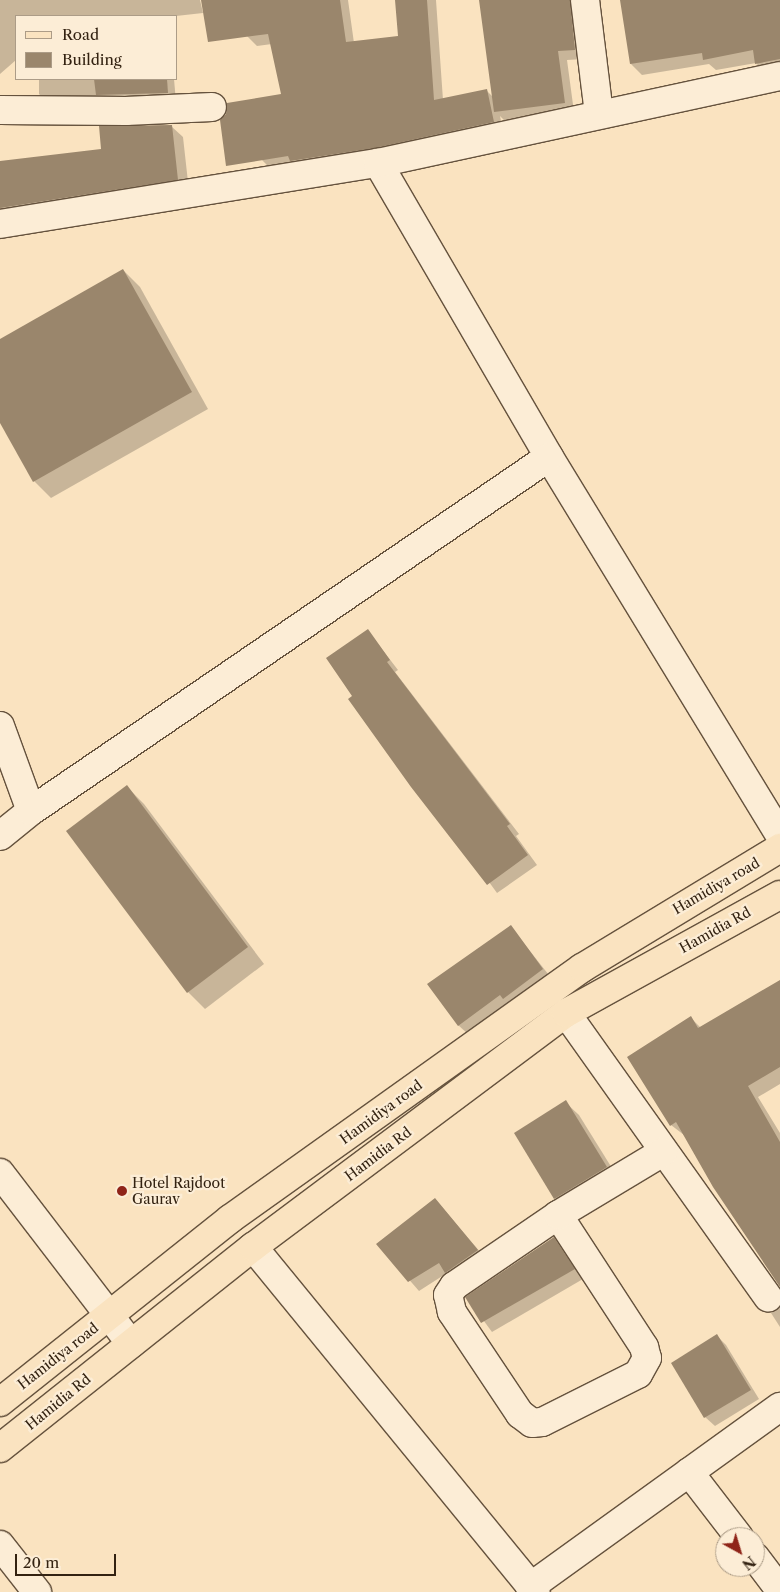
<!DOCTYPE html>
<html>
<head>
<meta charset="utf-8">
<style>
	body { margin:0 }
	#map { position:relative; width:780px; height:1592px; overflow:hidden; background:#fae3c0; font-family:"Libre Caslon Text",serif }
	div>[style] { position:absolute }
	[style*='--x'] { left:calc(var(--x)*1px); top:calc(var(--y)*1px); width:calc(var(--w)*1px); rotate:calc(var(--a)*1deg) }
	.shadow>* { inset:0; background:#0003 }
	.building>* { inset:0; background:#9a866c }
	.roads { filter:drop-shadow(1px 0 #65523d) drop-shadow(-1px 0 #65523d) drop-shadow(0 1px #65523d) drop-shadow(0 -1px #65523d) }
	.minor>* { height:28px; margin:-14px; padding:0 14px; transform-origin:14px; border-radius:14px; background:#fcedd6 }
	.major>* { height:28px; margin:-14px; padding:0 14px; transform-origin:14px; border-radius:14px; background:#fae3c0 }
	.dots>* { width:14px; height:14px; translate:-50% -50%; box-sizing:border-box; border:2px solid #fcedd6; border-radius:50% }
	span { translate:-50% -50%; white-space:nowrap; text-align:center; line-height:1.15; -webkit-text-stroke:4.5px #fcedd6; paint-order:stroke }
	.street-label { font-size:14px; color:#321 }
	.poi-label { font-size:14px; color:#321 }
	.left { translate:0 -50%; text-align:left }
	.legend { position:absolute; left:15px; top:15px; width:162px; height:65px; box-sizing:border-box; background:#fcedd6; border:1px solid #ac9c87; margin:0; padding:6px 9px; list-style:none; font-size:15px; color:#321 }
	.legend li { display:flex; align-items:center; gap:10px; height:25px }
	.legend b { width:25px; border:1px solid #ac9c87 }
	.north { position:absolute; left:715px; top:1527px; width:50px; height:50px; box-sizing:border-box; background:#fcedd6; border:1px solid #ac9c87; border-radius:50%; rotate:141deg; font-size:14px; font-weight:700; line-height:20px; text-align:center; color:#321 }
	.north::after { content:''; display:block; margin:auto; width:18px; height:22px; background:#8f2418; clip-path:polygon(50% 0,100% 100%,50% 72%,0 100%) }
	.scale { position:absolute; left:15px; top:1554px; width:101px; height:22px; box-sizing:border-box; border:2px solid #321; border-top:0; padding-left:6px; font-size:15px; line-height:18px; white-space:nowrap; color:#321; -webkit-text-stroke:4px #fcedd6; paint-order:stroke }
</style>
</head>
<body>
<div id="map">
	<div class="shadow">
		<i style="clip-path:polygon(0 0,200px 0,203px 13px,176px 16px,16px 16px,16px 60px,0 74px)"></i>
		<i style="clip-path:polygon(243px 0,348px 0,354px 43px,399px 37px,396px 0,436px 0,443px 100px,487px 91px,493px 97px,480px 0,581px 0,584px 59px,567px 60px,574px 112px,505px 121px,500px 116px,503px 131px,272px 170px,262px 160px,282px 95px,272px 44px,257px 46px,247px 36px)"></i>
		<i style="clip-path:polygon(621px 0,780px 0,780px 72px,767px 74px,756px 63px,716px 70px,709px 64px,642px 75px,631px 64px)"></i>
		<i style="clip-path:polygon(39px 79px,174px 79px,176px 102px,48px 103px,39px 94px)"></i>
		<i style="clip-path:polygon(171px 126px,183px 137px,189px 191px,0 220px,0 162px,103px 150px)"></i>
		<i style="clip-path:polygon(123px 270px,140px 287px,208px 409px,51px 498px,34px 481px,0 421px,0 340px)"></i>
		<i style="clip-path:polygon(368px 631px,398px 670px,395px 672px,519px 834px,516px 836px,537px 865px,497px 893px,354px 696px)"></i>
		<i style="clip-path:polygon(127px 787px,144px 804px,264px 964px,205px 1009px,188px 992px)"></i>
		<i style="clip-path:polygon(511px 927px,552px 979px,468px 1034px,458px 1025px)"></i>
		<i style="clip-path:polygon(780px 981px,780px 1084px,758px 1097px,780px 1133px,780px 1285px,684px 1135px,671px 1125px,690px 1017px,701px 1028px)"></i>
		<i style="clip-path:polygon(565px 1102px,579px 1115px,620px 1181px,569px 1212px,555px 1198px)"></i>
		<i style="clip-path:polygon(435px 1199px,487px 1260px,456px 1281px,447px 1273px,419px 1291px,378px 1244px)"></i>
		<i style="clip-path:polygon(553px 1239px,583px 1279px,492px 1332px,467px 1298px)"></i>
		<i style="clip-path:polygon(780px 1307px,780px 1327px,771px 1313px)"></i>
		<i style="clip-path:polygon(717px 1336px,726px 1345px,759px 1399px,715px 1426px,705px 1417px)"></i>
	</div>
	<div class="building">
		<i style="clip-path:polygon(201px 0,340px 0,346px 42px,398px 36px,395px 0,427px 0,434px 100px,487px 89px,494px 122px,375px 148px,290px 161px,288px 156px,226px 166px,220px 120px,226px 114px,227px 103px,281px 94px,268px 34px,208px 42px)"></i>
		<i style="clip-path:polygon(479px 0,570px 0,575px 50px,558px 51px,565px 103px,494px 112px)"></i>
		<i style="clip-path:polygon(620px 0,780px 0,780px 59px,755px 64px,753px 50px,703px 60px,702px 53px,630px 64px)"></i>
		<i style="clip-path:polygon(94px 79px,167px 79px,168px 93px,96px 95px)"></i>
		<i style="clip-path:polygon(172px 125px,178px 180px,0 208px,0 161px,101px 149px,99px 126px)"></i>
		<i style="clip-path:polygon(123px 269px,192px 392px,33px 482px,0 423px,0 339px)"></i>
		<i style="clip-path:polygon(368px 629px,390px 660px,387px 662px,510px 824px,507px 826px,528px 855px,487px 885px,411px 787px,348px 699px,352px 696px,326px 658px)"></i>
		<i style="clip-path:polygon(127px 785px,248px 947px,187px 993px,66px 831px)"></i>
		<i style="clip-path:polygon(511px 925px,543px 969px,503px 999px,500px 995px,458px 1026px,427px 984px)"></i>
		<i style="clip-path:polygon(780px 980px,780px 1067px,748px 1086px,780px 1142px,780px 1287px,713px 1187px,676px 1122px,670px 1126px,627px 1057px,691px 1016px,698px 1028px)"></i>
		<i style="clip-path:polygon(566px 1100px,607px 1167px,554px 1199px,514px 1133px)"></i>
		<i style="clip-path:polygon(435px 1198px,478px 1250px,445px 1273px,439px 1263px,408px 1282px,376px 1244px)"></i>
		<i style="clip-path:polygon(554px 1237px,575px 1269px,481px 1323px,465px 1297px)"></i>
		<i style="clip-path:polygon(717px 1334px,751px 1390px,704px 1418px,671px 1363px)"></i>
	</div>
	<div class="roads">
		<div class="minor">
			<i style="--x:585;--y:0;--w:115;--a:83"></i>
			<i style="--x:0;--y:110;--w:126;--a:0.5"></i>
			<i style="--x:126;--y:111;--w:86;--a:-2.7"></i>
			<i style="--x:378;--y:163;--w:340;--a:59.8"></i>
			<i style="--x:549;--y:457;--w:443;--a:58.6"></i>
			<i style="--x:0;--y:224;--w:383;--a:-9.2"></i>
			<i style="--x:378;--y:163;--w:411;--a:-12.2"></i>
			<i style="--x:0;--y:726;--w:90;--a:70"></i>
			<i style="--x:0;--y:836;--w:40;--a:-39"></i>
			<i style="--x:31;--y:811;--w:627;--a:-34.35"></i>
			<i style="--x:566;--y:1013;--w:349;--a:54.6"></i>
			<i style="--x:0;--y:1173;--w:215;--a:52.5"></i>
			<i style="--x:558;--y:1215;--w:158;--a:56.9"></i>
			<i style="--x:644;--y:1347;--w:11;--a:75"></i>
			<i style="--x:647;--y:1358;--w:18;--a:119"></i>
			<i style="--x:638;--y:1374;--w:107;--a:153.4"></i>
			<i style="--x:542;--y:1422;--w:10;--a:174"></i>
			<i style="--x:532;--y:1423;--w:15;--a:-143"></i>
			<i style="--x:520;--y:1414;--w:123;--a:-123.7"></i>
			<i style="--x:452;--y:1312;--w:17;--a:-103"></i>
			<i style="--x:448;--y:1295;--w:11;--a:-56"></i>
			<i style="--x:454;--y:1286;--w:126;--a:-34.3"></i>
			<i style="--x:558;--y:1215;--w:122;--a:-31"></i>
			<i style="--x:253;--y:1247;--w:446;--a:50.7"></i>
			<i style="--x:689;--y:1472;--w:82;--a:52.4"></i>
			<i style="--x:0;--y:1545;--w:60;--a:51.8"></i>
			<i style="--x:755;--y:1557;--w:41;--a:52.9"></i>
			<i style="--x:530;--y:1587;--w:308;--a:-35.8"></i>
		</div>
		<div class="major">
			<i style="--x:0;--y:1402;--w:294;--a:-38.5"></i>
			<i style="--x:230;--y:1219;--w:432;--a:-35.5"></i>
			<i style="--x:582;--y:968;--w:232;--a:-31.2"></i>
			<i style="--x:0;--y:1448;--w:323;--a:-38.5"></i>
			<i style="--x:253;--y:1247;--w:391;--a:-36.8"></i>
			<i style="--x:566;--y:1013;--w:244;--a:-28.9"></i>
		</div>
	</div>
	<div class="dots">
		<i style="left:122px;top:1191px;background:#8f2418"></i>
	</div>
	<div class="street-label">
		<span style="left:716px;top:886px;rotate:-30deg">Hamidiya road</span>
		<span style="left:715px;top:930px;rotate:-29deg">Hamidia Rd</span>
		<span style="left:381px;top:1112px;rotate:-36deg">Hamidiya road</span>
		<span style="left:378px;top:1154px;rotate:-37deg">Hamidia Rd</span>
		<span style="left:58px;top:1356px;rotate:-38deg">Hamidiya road</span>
		<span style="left:58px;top:1402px;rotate:-39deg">Hamidia Rd</span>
	</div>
	<div class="poi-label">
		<span class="left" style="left:132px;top:1191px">Hotel Rajdoot<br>Gaurav</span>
	</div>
	<ul class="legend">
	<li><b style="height:6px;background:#fae3c0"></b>Road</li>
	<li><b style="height:14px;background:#9a866c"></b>Building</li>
	</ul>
	<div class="north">N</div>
	<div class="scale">20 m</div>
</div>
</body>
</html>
